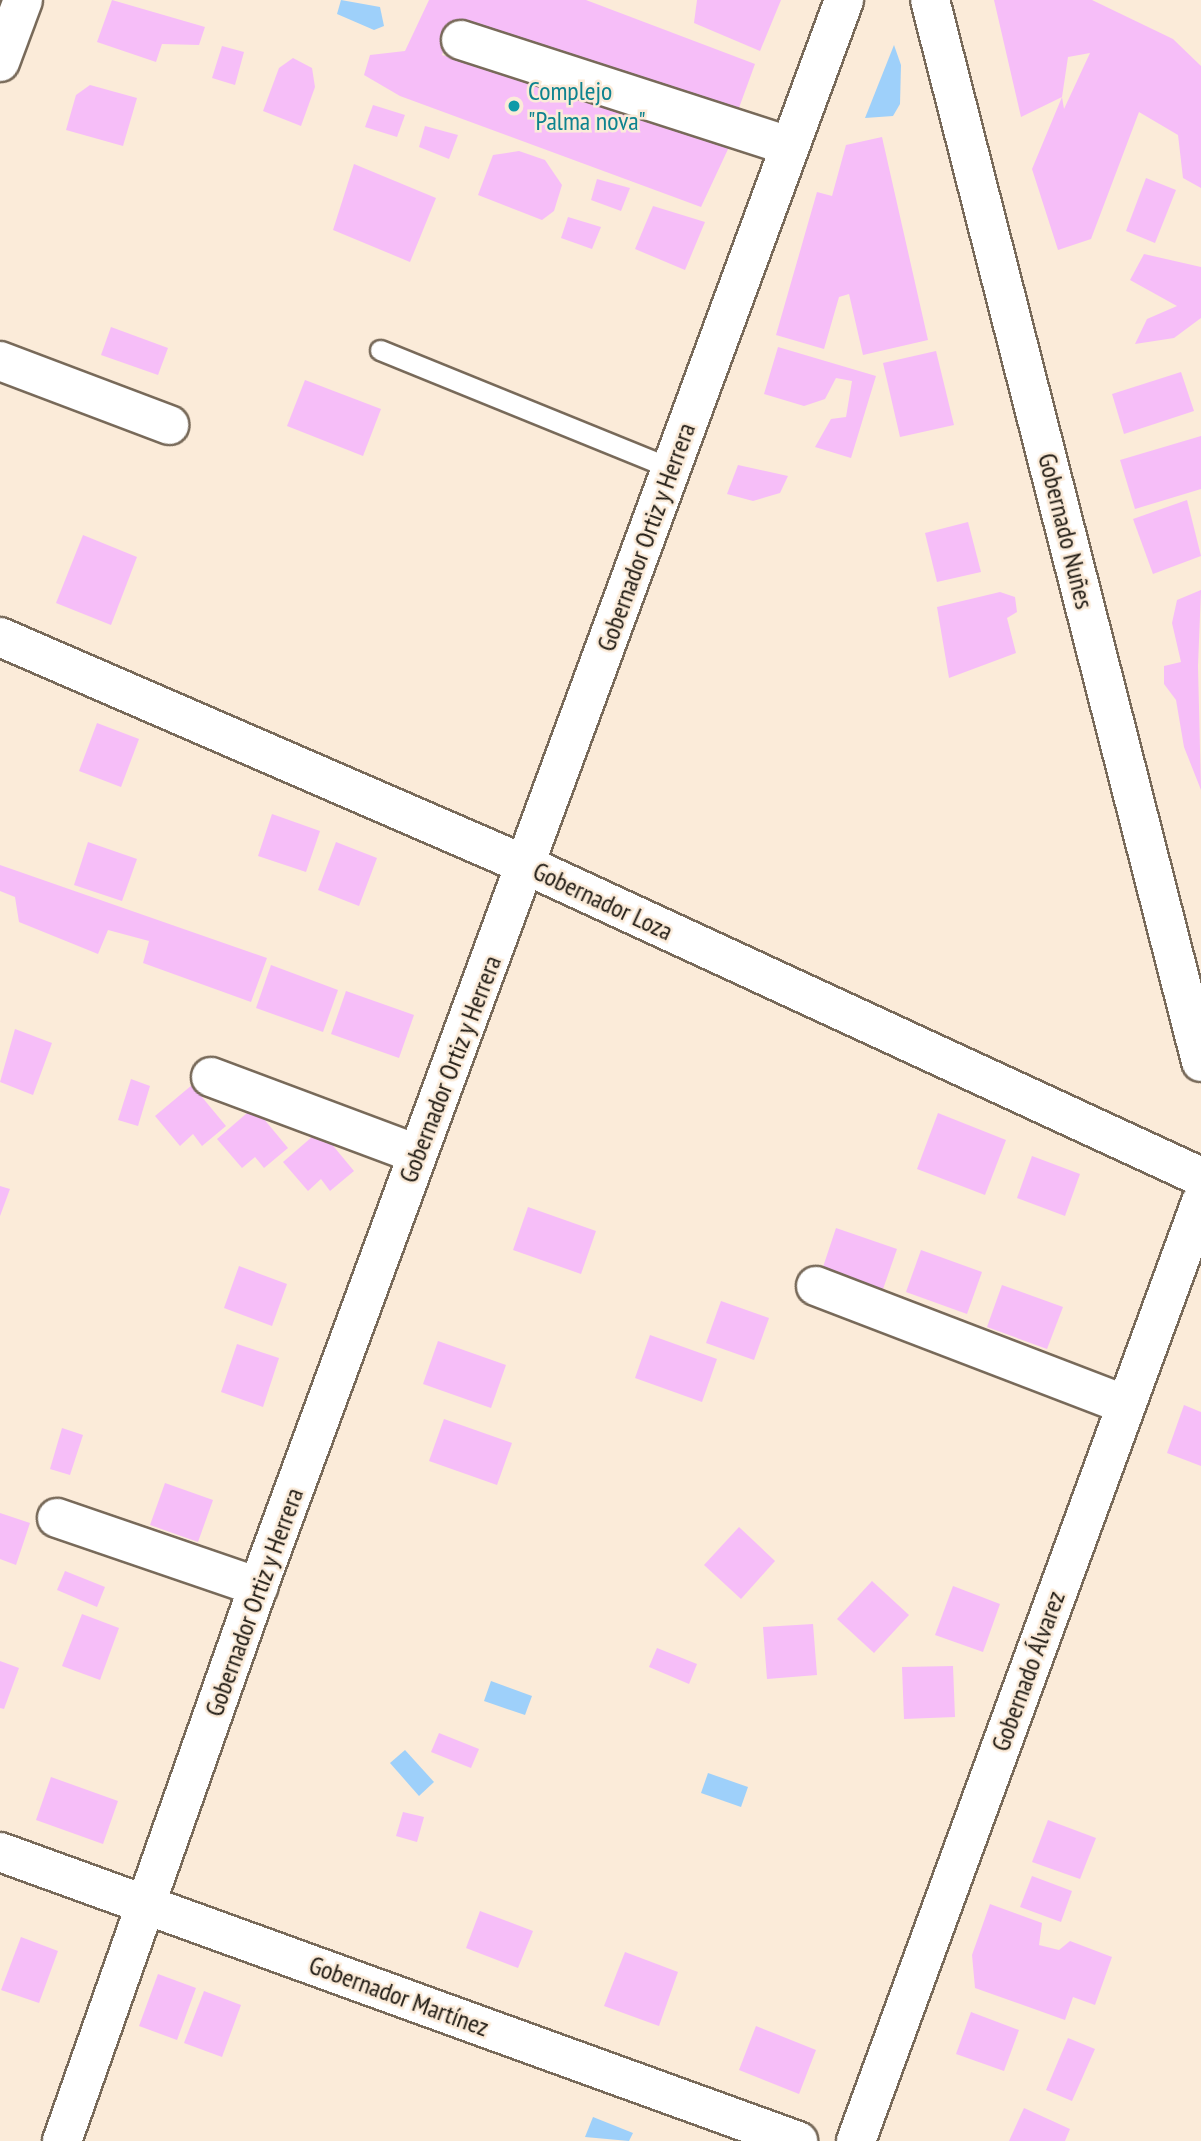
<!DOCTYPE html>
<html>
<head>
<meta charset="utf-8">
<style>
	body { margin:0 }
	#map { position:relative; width:1201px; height:2141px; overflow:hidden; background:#fbebd9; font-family:"PT Sans Narrow",sans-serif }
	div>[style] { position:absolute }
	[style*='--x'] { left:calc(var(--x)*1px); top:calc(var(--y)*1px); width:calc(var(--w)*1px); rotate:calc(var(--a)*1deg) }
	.water>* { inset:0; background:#9ed0fa }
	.building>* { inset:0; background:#f6bef8 }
	.roads { filter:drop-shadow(2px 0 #786a5a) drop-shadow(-2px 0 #786a5a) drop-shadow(0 2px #786a5a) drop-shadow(0 -2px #786a5a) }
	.service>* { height:19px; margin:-9.5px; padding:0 9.5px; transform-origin:9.5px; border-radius:9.5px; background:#fff }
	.minor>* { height:38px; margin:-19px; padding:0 19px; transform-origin:19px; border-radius:19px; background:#fff }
	.dots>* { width:19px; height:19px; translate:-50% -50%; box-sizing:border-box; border:4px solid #fbebd9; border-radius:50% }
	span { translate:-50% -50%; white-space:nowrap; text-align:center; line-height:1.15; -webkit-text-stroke:5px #fbebd9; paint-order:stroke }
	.culture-label { font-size:26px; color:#0d838f }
	.left { translate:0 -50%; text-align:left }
	.street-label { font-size:26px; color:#1f1a13 }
</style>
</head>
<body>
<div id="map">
	<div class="water">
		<i style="clip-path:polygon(341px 0,380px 7px,384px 26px,374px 30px,337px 14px)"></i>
		<i style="clip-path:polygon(894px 45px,901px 65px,900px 104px,893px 116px,865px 118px)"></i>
		<i style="clip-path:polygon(491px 1681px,532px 1696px,525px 1715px,484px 1701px)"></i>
		<i style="clip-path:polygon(405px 1750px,434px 1782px,419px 1796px,390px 1763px)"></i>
		<i style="clip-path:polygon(708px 1773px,748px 1787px,741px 1807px,701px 1793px)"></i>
		<i style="clip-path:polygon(593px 2117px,633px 2133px,629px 2141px,585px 2137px)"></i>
	</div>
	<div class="building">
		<i style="clip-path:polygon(112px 0,205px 27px,199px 45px,162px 44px,156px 62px,97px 42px)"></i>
		<i style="clip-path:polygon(429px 0,586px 0,755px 64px,736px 116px,451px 26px,442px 55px,729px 147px,701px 207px,400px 96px,364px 75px,370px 55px,405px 51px)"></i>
		<i style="clip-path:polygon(697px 0,781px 0,760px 51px,694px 23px)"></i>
		<i style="clip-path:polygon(994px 0,1092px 0,1173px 39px,1201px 66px,1201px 188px,1183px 178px,1178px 135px,1139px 112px,1091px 239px,1058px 250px,1032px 169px,1062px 97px,1064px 109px,1090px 53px,1068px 57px,1062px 97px,1021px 117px)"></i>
		<i style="clip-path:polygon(222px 46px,244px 52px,235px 85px,212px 78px)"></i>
		<i style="clip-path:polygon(293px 58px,312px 68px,315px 87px,301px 126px,263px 111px,279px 68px)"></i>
		<i style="clip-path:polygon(90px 85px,137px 98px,123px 146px,66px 130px,76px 95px)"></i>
		<i style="clip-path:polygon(373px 105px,405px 115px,397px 137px,365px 127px)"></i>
		<i style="clip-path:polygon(425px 126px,458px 135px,449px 159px,419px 147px)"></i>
		<i style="clip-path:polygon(882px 137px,928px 340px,863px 355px,849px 294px,839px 297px,824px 349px,776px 335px,817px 192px,832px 196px,846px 145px)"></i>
		<i style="clip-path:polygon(519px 151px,545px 160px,562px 185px,554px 211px,542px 220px,478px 195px,493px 155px)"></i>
		<i style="clip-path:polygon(354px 164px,436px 198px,410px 262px,333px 230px)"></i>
		<i style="clip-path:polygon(1146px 178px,1176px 190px,1155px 243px,1126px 231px)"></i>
		<i style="clip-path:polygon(597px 179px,630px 188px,621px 211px,591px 200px)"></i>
		<i style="clip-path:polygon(653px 206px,705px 222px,685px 270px,635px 249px)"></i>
		<i style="clip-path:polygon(568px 217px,601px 227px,592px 249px,561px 238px)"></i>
		<i style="clip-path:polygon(1144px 254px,1201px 267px,1201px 318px,1174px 338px,1135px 344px,1147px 319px,1177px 306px,1130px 280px)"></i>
		<i style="clip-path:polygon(111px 327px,168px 348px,158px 375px,101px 355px)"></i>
		<i style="clip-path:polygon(778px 347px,876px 376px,851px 458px,815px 447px,831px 419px,846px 417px,852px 381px,836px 378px,825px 399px,804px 406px,764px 394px)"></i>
		<i style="clip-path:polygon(936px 351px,954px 425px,900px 437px,883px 363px)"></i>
		<i style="clip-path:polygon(1181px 372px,1194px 411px,1124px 434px,1112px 394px)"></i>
		<i style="clip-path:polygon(305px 380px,381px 409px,363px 456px,287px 426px)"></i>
		<i style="clip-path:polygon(1201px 436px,1201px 489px,1135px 509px,1120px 460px)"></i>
		<i style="clip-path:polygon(738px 465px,788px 476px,780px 493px,753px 501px,727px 494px)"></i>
		<i style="clip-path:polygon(1187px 500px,1201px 556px,1153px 574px,1133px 519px)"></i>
		<i style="clip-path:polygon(968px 522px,981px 572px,937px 582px,925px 533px)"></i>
		<i style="clip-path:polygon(83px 535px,137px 557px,111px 625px,56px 603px)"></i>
		<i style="clip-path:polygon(1201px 590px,1198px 666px,1201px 790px,1184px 747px,1176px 700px,1164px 684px,1164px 666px,1181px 662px,1172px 623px,1177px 600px)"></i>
		<i style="clip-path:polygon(1000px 592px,1015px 597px,1017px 612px,1007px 618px,1016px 653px,949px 678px,937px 607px)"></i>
		<i style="clip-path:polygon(97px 723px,139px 739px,121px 787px,79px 771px)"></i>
		<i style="clip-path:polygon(272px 814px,320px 831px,306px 872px,258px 856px)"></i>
		<i style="clip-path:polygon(88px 842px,137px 859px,122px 901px,74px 885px)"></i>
		<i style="clip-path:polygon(336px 842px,377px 858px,359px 906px,318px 890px)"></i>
		<i style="clip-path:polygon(0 865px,267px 958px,251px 1002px,143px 963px,149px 941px,108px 930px,98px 954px,19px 922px,15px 897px,0 891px)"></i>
		<i style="clip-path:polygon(271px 965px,338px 990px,323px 1032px,256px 1008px)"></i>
		<i style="clip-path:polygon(346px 991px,414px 1015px,399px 1058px,331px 1034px)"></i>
		<i style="clip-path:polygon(15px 1029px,52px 1043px,33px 1095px,0 1082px)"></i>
		<i style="clip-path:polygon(131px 1079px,150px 1086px,138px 1126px,118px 1120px)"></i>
		<i style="clip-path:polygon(192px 1085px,226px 1126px,202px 1146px,193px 1134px,180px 1146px,155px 1116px)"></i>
		<i style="clip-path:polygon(254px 1107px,288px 1148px,264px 1168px,255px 1157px,242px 1168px,217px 1139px)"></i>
		<i style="clip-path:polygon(938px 1113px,1006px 1140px,985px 1195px,917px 1169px)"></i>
		<i style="clip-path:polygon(320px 1130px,354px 1171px,330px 1191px,321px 1179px,308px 1191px,283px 1162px)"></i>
		<i style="clip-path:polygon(1032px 1156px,1080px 1174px,1065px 1216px,1017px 1198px)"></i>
		<i style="clip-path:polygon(0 1186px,10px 1189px,0 1216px)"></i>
		<i style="clip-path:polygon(528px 1207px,596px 1231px,581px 1274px,513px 1250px)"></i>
		<i style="clip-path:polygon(836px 1228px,897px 1249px,882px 1292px,822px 1270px)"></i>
		<i style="clip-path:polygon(921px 1250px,982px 1272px,967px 1314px,906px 1292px)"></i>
		<i style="clip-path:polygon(239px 1266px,287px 1284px,272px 1326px,224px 1308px)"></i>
		<i style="clip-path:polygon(1002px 1285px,1063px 1307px,1047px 1349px,987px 1327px)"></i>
		<i style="clip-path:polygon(721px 1301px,769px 1318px,754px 1360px,706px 1343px)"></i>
		<i style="clip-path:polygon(650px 1335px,717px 1359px,702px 1402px,635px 1378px)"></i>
		<i style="clip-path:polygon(438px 1341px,506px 1365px,491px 1408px,423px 1384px)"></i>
		<i style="clip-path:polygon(237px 1344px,279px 1358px,263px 1407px,221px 1392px)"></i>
		<i style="clip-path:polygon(1184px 1405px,1201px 1412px,1201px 1466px,1167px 1453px)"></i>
		<i style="clip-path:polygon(444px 1419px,512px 1443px,497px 1485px,429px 1461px)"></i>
		<i style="clip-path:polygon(62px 1428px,83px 1435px,70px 1475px,50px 1469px)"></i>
		<i style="clip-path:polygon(165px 1483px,213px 1500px,198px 1542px,150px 1525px)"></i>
		<i style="clip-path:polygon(0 1513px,30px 1523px,16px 1565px,0 1559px)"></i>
		<i style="clip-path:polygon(739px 1527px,775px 1561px,741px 1599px,704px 1565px)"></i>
		<i style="clip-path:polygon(65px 1571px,105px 1587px,97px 1607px,57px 1590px)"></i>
		<i style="clip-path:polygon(872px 1581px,909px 1615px,874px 1653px,837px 1619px)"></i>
		<i style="clip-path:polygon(953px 1586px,1000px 1604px,983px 1652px,935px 1635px)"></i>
		<i style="clip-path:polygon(82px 1614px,119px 1628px,100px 1680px,62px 1666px)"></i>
		<i style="clip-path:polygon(813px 1624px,817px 1675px,767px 1679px,763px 1627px)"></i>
		<i style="clip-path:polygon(657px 1648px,697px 1664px,689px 1684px,649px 1667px)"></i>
		<i style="clip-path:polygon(0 1661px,19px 1668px,4px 1709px,0 1708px)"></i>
		<i style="clip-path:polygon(953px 1666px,955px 1717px,904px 1719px,902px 1667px)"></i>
		<i style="clip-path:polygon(439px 1733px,479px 1749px,471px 1768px,431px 1752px)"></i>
		<i style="clip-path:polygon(51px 1777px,118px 1801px,103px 1844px,36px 1820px)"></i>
		<i style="clip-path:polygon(403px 1812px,424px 1817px,417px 1842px,396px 1836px)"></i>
		<i style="clip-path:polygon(1048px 1820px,1096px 1838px,1080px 1879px,1032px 1862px)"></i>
		<i style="clip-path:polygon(1032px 1876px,1072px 1891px,1061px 1922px,1020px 1907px)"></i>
		<i style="clip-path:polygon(990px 1904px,1042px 1923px,1039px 1945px,1059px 1950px,1070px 1941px,1112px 1957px,1095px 2005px,1073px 1997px,1065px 2020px,975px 1988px,972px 1955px)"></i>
		<i style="clip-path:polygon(480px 1911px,533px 1931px,518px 1968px,466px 1948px)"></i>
		<i style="clip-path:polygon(21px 1937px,58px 1951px,39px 2003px,1px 1990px)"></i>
		<i style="clip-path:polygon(625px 1952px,678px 1972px,659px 2026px,604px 2006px)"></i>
		<i style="clip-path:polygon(158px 1974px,196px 1988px,177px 2040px,139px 2026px)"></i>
		<i style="clip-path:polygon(204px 1991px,241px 2005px,222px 2057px,184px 2043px)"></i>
		<i style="clip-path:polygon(971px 2012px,1019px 2030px,1004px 2071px,956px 2054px)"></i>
		<i style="clip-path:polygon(756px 2026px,816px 2050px,799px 2094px,739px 2070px)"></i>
		<i style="clip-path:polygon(1068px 2038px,1095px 2049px,1072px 2101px,1046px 2090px)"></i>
		<i style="clip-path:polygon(1024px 2108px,1070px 2129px,1065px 2141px,1009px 2141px)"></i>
	</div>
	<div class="roads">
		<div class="service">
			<i style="--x:380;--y:350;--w:313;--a:22.1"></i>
		</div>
		<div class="minor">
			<i style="--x:930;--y:0;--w:1096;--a:75.68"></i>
			<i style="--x:461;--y:40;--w:342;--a:17.9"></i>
			<i style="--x:0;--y:62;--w:66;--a:-69.6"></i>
			<i style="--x:0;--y:361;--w:181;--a:20.7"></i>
			<i style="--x:0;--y:637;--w:576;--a:23.45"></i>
			<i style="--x:528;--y:866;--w:741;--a:24.8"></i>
			<i style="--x:211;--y:1077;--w:220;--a:20.5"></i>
			<i style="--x:816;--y:1286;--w:332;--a:21"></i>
			<i style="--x:57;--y:1518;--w:213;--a:18.9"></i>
			<i style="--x:0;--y:1852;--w:849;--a:19.91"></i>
			<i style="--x:62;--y:2141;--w:588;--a:-70.52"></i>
			<i style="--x:258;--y:1587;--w:1692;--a:-69.73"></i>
			<i style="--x:856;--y:2141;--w:1000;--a:-69.83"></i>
		</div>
	</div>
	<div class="dots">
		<i style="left:514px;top:106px;background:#0f9aa8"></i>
	</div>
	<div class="culture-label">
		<span class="left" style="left:528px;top:106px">Complejo<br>"Palma nova"</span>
	</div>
	<div class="street-label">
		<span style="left:1066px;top:531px;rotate:76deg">Gobernado Nuñes</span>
		<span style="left:646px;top:537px;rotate:-70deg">Gobernador Ortiz y Herrera</span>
		<span style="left:603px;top:901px;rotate:25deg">Gobernador Loza</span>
		<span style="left:450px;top:1069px;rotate:-69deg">Gobernador Ortiz y Herrera</span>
		<span style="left:254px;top:1602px;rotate:-70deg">Gobernador Ortiz y Herrera</span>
		<span style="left:1028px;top:1671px;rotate:-70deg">Gobernado Álvarez</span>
		<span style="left:399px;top:1996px;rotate:20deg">Gobernador Martínez</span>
	</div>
</div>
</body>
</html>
